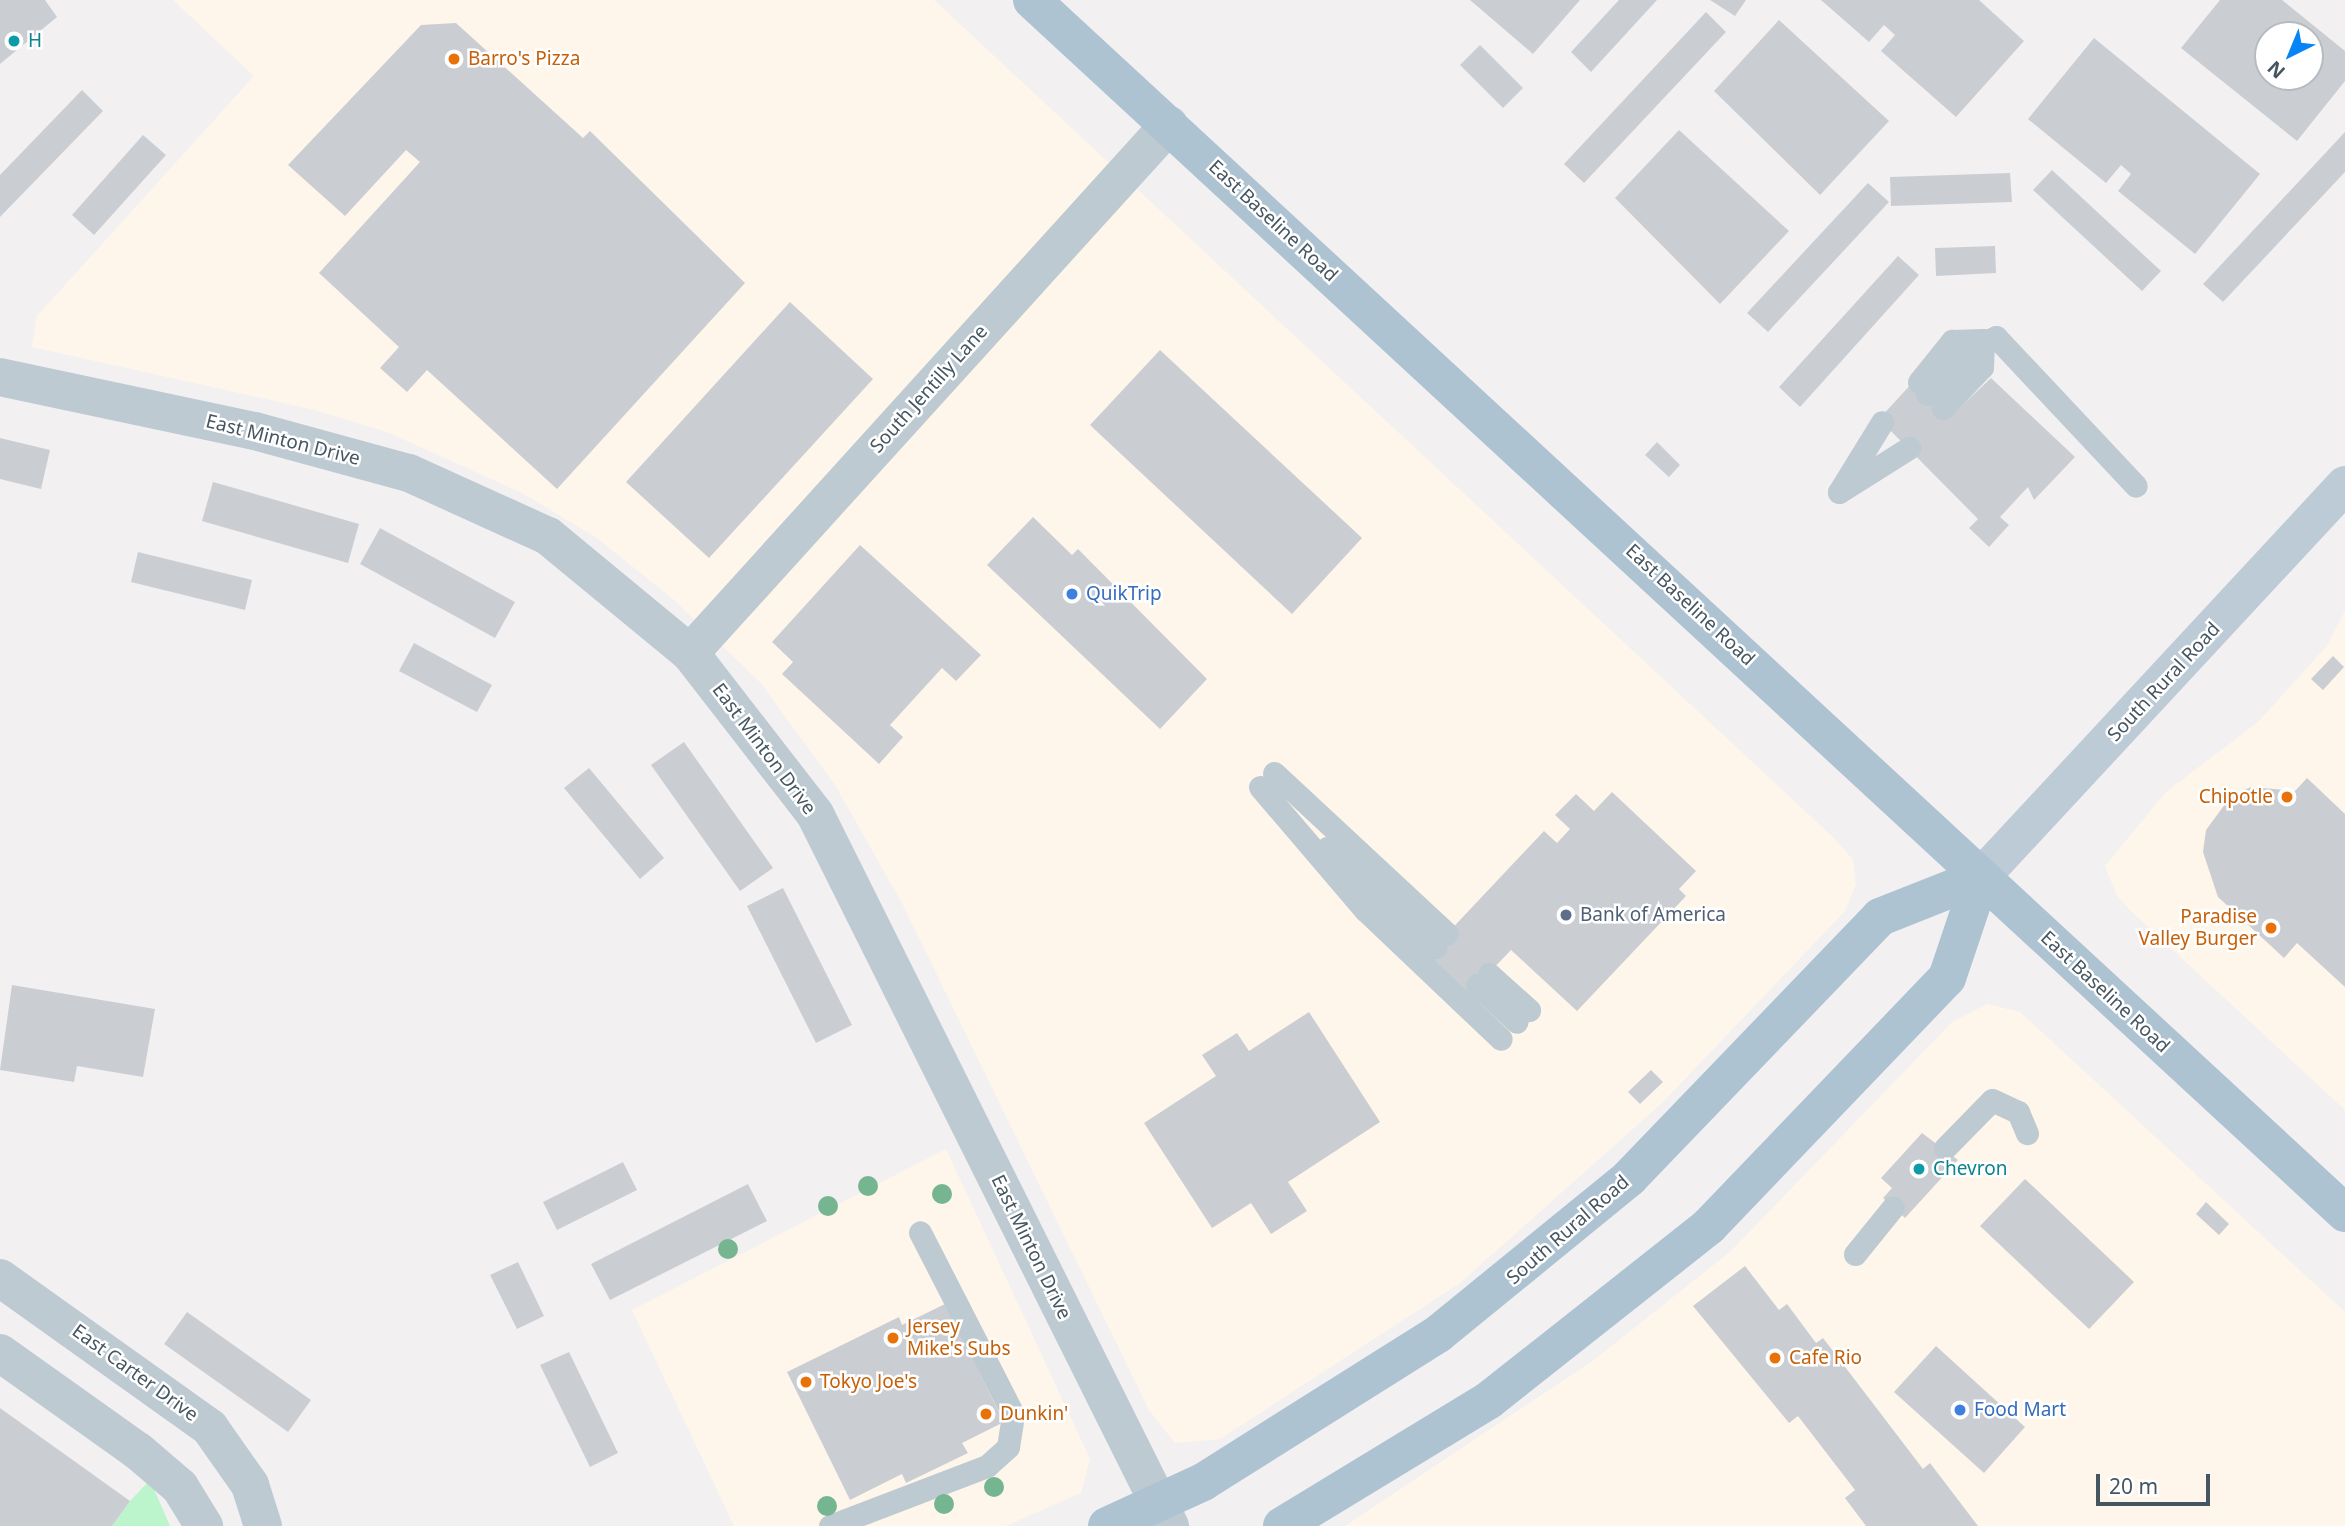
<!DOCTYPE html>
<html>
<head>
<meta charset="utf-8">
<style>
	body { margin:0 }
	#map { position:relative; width:2345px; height:1526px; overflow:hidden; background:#f3f0f1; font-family:"Noto Sans",sans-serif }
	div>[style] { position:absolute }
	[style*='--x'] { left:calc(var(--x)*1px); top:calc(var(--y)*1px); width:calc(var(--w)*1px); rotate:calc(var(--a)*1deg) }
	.commercial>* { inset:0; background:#fef6ea }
	.green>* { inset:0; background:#bcf4cc }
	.building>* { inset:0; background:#caced3 }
	.lane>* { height:23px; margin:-11.5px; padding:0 11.5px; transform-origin:11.5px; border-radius:11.5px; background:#bdcad1 }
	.street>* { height:38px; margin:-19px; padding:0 19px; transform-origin:19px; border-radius:19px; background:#bdcad1 }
	.secondary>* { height:38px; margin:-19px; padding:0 19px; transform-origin:19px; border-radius:19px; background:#bdcbd6 }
	.primary>* { height:38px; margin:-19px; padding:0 19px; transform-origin:19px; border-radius:19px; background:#aec3d2 }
	.trees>* { width:20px; height:20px; margin:-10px; border-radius:50%; background:#75b58f }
	.dots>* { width:19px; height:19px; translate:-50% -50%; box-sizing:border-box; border:4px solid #fff; border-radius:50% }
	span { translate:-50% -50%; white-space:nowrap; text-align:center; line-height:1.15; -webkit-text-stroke:5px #fff; paint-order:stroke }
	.culture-label { font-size:19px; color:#0d838f }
	.left { translate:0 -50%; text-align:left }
	.food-label { font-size:19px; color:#c56008 }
	.right { translate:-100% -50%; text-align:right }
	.street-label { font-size:19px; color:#465660 }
	.shop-label { font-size:19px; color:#366cbe }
	.service-label { font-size:19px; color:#4e5e75 }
	.north { position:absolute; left:2254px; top:21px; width:70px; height:70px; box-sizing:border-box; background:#fff; border:2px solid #b5bbbf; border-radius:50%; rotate:223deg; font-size:19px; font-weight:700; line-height:28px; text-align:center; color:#465660 }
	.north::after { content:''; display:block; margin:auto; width:24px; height:32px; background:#0884f6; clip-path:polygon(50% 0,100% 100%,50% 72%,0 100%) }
	.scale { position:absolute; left:2096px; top:1474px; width:114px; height:32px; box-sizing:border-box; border:4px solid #465660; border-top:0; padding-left:9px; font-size:21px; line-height:24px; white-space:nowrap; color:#465660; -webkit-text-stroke:5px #fff; paint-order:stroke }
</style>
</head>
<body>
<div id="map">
	<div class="commercial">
		<i style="clip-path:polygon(173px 0,934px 0,1835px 839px,1853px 860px,1856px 884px,1845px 911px,1662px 1103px,1460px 1283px,1220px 1439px,1175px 1443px,1149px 1410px,902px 903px,835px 785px,761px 683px,673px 599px,597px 538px,522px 493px,387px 432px,315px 410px,32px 347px,37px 316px,254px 76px)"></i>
		<i style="clip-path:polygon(2345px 611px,2345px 1110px,2132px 912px,2117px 896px,2105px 866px,2166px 792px,2258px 722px,2326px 647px)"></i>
		<i style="clip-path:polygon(1987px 1004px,2020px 1012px,2345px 1312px,2345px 1526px,1345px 1526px,1594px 1360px,1731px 1251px,1952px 1022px)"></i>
		<i style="clip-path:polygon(946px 1149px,1090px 1459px,1081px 1493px,1006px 1526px,734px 1526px,632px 1310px)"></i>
	</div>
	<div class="green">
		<i style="clip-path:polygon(150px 1480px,170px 1526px,112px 1526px,130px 1501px)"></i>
	</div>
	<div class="building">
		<i style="clip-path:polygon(0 0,45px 0,57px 17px,0 64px)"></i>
		<i style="clip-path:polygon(1470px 0,1580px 0,1533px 54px)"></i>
		<i style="clip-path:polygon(1619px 0,1657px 0,1591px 72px,1571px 52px)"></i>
		<i style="clip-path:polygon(1710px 0,1746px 0,1735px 16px)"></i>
		<i style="clip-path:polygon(1821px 0,1979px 0,2024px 41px,1956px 117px,1881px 51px,1895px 35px,1884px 25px,1869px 42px)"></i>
		<i style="clip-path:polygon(evenodd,2220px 0,2282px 0,2345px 51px,2345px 81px,2297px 141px,2181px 48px,2220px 0,2268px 35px,2310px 35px,2310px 77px,2268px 77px,2268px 35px)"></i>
		<i style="clip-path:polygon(1706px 12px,1726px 32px,1584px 183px,1564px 164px)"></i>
		<i style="clip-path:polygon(1779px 20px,1889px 121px,1820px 195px,1714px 91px)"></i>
		<i style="clip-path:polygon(456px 23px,583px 138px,590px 131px,745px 283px,557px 489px,427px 370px,407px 392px,380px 368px,399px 347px,319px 273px,420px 162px,406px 150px,345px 216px,288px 165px,421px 25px)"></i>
		<i style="clip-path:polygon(2094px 38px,2260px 174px,2195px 254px,2118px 191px,2131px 174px,2121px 165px,2106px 183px,2028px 119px)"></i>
		<i style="clip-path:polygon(1480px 45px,1523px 88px,1503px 108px,1460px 65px)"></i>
		<i style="clip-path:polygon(82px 90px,103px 111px,0 217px,0 175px)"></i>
		<i style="clip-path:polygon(1679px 130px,1789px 231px,1720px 304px,1615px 198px)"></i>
		<i style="clip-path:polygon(2345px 132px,2345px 172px,2223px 302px,2203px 284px)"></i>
		<i style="clip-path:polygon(143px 135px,166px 155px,94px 235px,72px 215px)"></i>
		<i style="clip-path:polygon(2052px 170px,2161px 271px,2142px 291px,2033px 190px)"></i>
		<i style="clip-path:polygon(2010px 173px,2012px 202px,1891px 206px,1890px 177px)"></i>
		<i style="clip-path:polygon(1868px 183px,1889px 202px,1768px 332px,1747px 313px)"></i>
		<i style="clip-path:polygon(1995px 246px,1996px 273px,1936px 276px,1935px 248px)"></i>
		<i style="clip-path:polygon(1898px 256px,1919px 275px,1800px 407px,1779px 387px)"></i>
		<i style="clip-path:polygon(790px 302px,873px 379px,709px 558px,626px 482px)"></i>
		<i style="clip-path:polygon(1160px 350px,1362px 538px,1292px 614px,1090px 425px)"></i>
		<i style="clip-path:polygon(1991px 378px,2075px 457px,2034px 500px,2028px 487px,2000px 517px,2009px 525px,1989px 547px,1969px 528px,1978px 519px,1879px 419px,1914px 381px,1951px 416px)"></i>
		<i style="clip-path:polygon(0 438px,50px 450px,41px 489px,0 479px)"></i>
		<i style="clip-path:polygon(1657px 442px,1680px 465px,1669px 477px,1645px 455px)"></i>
		<i style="clip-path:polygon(213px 482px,359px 524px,348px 563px,202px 521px)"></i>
		<i style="clip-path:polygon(1033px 517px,1072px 555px,1078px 549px,1207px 679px,1160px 729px,987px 565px)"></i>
		<i style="clip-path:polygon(380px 528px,515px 602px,495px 638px,360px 564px)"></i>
		<i style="clip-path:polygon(860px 545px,981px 655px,956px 681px,942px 668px,890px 725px,903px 737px,879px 764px,782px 674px,793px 662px,772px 642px)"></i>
		<i style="clip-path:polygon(138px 552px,252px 580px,245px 610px,131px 582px)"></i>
		<i style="clip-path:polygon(414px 643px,492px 685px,477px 712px,399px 671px)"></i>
		<i style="clip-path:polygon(2333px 656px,2344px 667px,2323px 690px,2311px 679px)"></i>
		<i style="clip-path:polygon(684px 742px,773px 868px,740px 891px,651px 765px)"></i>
		<i style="clip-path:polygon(589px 768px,664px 858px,640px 879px,564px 788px)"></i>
		<i style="clip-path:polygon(2307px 778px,2345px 814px,2345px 987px,2297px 943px,2284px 958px,2218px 897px,2203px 852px,2206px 830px,2231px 796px,2251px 787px,2295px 791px)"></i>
		<i style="clip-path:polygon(1612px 792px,1696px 871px,1679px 889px,1686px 896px,1577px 1011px,1511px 950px,1468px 995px,1427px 955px,1544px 831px,1557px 843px,1570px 829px,1555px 815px,1576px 794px,1594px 811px)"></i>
		<i style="clip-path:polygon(783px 888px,852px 1025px,816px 1043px,747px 906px)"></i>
		<i style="clip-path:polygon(12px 985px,155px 1009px,143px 1077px,77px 1066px,74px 1082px,0 1070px)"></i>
		<i style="clip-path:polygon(1309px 1012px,1380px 1122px,1288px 1182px,1307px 1211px,1271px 1234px,1251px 1203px,1212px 1228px,1144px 1123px,1216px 1076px,1202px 1055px,1237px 1033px,1249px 1051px)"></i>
		<i style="clip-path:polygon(1651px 1070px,1663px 1082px,1640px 1104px,1628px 1092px)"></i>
		<i style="clip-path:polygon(1922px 1133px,1958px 1160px,1905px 1218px,1883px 1198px,1892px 1188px,1881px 1178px)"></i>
		<i style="clip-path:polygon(623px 1162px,637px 1190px,557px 1230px,543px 1202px)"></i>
		<i style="clip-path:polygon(2025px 1179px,2134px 1282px,2089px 1329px,1980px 1226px)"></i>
		<i style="clip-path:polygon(748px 1184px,767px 1221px,610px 1300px,591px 1264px)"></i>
		<i style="clip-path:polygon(2206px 1202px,2229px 1224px,2219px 1235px,2196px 1214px)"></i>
		<i style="clip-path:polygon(518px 1262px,544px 1316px,517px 1329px,490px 1275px)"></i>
		<i style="clip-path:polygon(1745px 1266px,1779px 1310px,1787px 1304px,1816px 1343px,1823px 1338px,1923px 1469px,1930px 1463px,1978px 1526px,1866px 1526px,1845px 1498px,1855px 1490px,1798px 1416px,1789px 1423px,1693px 1306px)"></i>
		<i style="clip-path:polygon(945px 1304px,1004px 1422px,962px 1443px,968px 1453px,906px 1483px,902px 1474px,850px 1500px,787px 1372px,899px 1317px,902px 1325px)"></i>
		<i style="clip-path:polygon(187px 1312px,311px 1400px,288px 1432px,164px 1344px)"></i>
		<i style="clip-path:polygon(1936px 1346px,2025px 1427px,1984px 1473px,1894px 1392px)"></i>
		<i style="clip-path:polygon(569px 1352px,618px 1453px,590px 1467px,540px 1365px)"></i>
		<i style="clip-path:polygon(0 1408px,130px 1501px,112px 1526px,0 1526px)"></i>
	</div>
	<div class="lane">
		<i style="--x:1919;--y:382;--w:53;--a:-51.2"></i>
		<i style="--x:1952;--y:341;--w:31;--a:-2"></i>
		<i style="--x:1983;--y:340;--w:27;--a:92"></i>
		<i style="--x:1982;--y:367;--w:57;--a:133.6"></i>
		<i style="--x:1927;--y:394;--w:58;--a:-47.8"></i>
		<i style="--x:1966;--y:351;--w:33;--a:-25"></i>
		<i style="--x:1996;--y:337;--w:204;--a:46.8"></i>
		<i style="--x:1839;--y:492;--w:83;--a:-32.2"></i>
		<i style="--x:1839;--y:492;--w:82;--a:-58.4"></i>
		<i style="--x:1274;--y:773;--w:236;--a:42.9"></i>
		<i style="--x:1260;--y:787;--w:162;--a:49.5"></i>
		<i style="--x:1365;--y:910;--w:187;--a:43.5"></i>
		<i style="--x:1327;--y:848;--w:147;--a:42.5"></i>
		<i style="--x:1489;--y:974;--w:54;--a:42"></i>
		<i style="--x:1477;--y:985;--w:54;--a:42.8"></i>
		<i style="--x:1945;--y:1148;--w:67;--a:-45.6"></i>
		<i style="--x:1992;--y:1100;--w:29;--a:25"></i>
		<i style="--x:2018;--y:1112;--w:23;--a:67"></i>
		<i style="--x:1855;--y:1254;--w:60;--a:-51"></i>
		<i style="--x:830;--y:1526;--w:168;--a:-20.9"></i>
		<i style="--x:987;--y:1466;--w:28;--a:-42"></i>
		<i style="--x:1008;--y:1447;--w:33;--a:-81"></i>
		<i style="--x:1013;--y:1414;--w:204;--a:-117.1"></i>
	</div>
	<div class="street">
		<i style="--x:0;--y:377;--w:261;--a:12"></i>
		<i style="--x:255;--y:431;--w:160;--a:15.3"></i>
		<i style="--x:409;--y:473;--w:153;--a:24.4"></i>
		<i style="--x:548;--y:536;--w:184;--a:39.5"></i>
		<i style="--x:690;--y:653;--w:204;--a:52.2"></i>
		<i style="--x:815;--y:814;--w:796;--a:63.5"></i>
		<i style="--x:690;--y:653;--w:713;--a:-47.79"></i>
		<i style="--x:0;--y:1278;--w:258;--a:35.5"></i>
		<i style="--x:210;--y:1428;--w:70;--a:54.9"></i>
		<i style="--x:250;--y:1485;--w:43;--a:72.4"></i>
		<i style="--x:0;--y:1353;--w:169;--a:35.4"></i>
		<i style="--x:138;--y:1451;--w:55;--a:40.6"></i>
		<i style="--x:180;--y:1487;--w:46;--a:58.4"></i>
	</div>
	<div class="secondary">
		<i style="--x:1981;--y:877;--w:535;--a:-47.12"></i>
	</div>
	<div class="primary">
		<i style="--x:1032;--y:0;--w:1788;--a:42.73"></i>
		<i style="--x:1107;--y:1526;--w:106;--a:-24.6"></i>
		<i style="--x:1203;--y:1482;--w:278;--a:-32.2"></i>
		<i style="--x:1438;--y:1334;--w:247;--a:-39.2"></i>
		<i style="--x:1629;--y:1178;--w:362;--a:-46.1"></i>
		<i style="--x:1880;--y:917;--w:109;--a:-21.6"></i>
		<i style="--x:1282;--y:1526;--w:242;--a:-31.3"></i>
		<i style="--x:1489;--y:1400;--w:280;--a:-38.3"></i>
		<i style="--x:1709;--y:1226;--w:344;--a:-46.2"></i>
		<i style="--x:1947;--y:978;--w:107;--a:-71.4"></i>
	</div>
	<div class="trees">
		<i style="left:868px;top:1186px"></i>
		<i style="left:942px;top:1194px"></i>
		<i style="left:828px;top:1206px"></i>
		<i style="left:728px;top:1249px"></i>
		<i style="left:994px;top:1487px"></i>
		<i style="left:944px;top:1504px"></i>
		<i style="left:827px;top:1506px"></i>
	</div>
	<div class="dots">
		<i style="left:14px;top:41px;background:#0f9aa8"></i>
		<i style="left:454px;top:59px;background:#e8710a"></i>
		<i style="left:1072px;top:594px;background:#3f7fe0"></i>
		<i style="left:2287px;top:797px;background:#e8710a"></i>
		<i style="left:1566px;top:915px;background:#5c6f8a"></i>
		<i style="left:2271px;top:928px;background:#e8710a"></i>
		<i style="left:1919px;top:1169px;background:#0f9aa8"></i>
		<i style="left:893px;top:1338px;background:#e8710a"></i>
		<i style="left:1775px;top:1358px;background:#e8710a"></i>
		<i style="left:806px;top:1382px;background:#e8710a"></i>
		<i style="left:1960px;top:1410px;background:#3f7fe0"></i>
		<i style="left:986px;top:1414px;background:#e8710a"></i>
	</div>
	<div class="culture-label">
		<span class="left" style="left:28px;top:41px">H</span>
		<span class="left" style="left:1933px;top:1169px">Chevron</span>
	</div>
	<div class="food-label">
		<span class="left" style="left:468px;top:59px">Barro's Pizza</span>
		<span class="right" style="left:2273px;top:797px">Chipotle</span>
		<span class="right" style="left:2257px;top:928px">Paradise<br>Valley Burger</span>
		<span class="left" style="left:907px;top:1338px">Jersey<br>Mike's Subs</span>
		<span class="left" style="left:1789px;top:1358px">Cafe Rio</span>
		<span class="left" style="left:820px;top:1382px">Tokyo Joe's</span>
		<span class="left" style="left:1000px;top:1414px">Dunkin'</span>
	</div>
	<div class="street-label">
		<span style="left:1273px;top:221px;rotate:43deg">East Baseline Road</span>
		<span style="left:929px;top:389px;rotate:-48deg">South Jentilly Lane</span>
		<span style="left:283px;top:440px;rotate:14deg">East Minton Drive</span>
		<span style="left:1690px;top:605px;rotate:43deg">East Baseline Road</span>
		<span style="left:2164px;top:682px;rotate:-47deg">South Rural Road</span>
		<span style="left:764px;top:749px;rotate:53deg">East Minton Drive</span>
		<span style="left:2105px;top:992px;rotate:43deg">East Baseline Road</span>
		<span style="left:1568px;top:1230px;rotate:-41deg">South Rural Road</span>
		<span style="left:1031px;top:1247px;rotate:64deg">East Minton Drive</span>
		<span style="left:135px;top:1373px;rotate:36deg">East Carter Drive</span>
	</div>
	<div class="shop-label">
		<span class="left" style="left:1086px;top:594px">QuikTrip</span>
		<span class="left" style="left:1974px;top:1410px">Food Mart</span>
	</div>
	<div class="service-label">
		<span class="left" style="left:1580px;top:915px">Bank of America</span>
	</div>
	<div class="north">N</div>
	<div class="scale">20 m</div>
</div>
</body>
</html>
